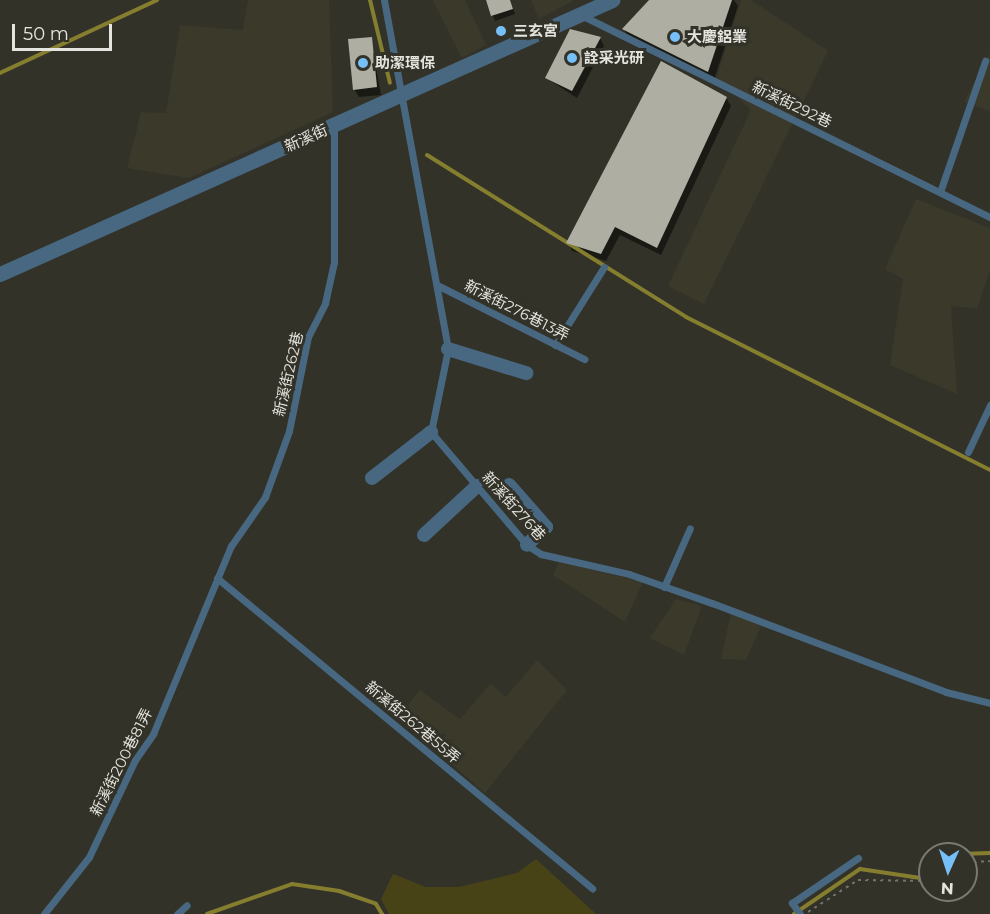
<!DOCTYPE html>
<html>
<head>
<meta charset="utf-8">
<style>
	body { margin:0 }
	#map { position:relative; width:990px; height:914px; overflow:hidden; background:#323229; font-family:Montserrat,"Noto Sans TC",sans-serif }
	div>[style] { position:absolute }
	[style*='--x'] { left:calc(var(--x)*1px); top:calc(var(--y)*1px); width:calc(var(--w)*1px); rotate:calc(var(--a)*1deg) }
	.built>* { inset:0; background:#3b392a }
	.green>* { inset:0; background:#484317 }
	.shadow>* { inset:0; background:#0007 }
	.stream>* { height:4px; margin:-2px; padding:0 2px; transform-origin:2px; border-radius:2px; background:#857e2f }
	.building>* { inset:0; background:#afaea3 }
	.path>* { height:2px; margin-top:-1px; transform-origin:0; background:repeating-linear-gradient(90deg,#75756d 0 3px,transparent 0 7.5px) }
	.service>* { height:7px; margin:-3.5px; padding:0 3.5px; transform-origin:3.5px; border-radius:3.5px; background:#486882 }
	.minor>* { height:14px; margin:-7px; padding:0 7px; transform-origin:7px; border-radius:7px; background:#486882 }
	.tertiary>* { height:15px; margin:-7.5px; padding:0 7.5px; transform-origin:7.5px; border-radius:7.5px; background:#486882 }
	.dots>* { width:16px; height:16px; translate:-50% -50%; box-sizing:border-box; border:3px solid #323229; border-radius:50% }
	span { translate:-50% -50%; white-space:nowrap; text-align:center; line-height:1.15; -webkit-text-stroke:6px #323229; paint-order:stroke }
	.poi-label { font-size:15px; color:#e5e5df; font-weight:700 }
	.left { translate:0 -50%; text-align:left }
	.street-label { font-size:15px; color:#e5e5df }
	.north { position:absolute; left:918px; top:842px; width:60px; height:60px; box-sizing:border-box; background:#323229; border:2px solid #7a7a72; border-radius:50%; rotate:183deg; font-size:16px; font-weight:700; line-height:24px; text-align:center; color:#e5e5df }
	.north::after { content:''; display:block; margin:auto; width:21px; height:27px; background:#77bff7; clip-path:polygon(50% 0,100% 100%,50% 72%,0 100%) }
	.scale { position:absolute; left:12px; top:24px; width:100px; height:27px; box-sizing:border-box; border:3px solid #e5e5df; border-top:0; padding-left:8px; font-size:18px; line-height:21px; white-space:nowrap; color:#e5e5df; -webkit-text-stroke:4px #323229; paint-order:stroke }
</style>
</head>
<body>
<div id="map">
	<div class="built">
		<i style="clip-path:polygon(248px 0,329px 0,333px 112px,189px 178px,127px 168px,141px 112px,166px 113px,180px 25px,243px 30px)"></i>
		<i style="clip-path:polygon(433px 0,465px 0,486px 45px,462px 58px)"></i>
		<i style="clip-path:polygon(531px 0,572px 0,573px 1px,539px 19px)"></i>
		<i style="clip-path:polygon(741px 0,751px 0,828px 51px,704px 304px,668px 286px,751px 110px,717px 77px)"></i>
		<i style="clip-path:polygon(990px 53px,990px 111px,964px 102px)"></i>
		<i style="clip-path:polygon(916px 199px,990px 228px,990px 270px,977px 309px,951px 306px,957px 394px,890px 365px,903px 279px,885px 269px)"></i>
		<i style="clip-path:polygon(559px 562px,643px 582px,625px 622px,553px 575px)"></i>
		<i style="clip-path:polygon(676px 599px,702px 606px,684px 655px,650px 638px)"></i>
		<i style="clip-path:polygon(731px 613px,761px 626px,746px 660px,721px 659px)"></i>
		<i style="clip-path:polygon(537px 660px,567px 690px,485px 793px,398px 717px,420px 690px,460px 719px,491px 683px,506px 697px)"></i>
	</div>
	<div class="green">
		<i style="clip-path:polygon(536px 859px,596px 914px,389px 914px,381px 899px,393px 874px,426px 887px,459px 887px,517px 873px)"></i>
	</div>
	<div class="shadow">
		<i style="clip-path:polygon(487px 0,510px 0,515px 14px,495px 21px)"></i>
		<i style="clip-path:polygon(651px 0,734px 0,738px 6px,714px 80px,629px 38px,624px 29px)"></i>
		<i style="clip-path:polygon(568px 33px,600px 38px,604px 46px,577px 98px,546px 78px)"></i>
		<i style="clip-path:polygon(371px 38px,381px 95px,359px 97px,354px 89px)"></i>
		<i style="clip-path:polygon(726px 98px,731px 106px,661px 255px,620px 235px,606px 261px,572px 251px,568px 243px)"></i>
	</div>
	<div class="stream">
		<i style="--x:370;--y:0;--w:85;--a:76.5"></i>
		<i style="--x:0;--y:73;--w:173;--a:-24.9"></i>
		<i style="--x:427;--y:155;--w:305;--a:32"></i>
		<i style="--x:686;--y:317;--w:340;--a:26.7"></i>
		<i style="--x:960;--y:854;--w:30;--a:-2"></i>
		<i style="--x:207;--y:914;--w:90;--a:-19.4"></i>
		<i style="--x:292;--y:884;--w:48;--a:8.5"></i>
		<i style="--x:339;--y:891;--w:39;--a:19"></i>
		<i style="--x:376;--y:904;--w:12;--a:59"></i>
		<i style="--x:794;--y:914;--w:80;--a:-34.3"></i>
		<i style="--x:860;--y:869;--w:61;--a:8.5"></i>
		<i style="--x:920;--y:878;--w:12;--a:-31"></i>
	</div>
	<div class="building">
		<i style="clip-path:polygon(486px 0,510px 0,513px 9px,491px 16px)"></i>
		<i style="clip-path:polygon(649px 0,732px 0,708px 72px,622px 29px)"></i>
		<i style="clip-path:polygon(570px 29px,601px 37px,572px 91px,545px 78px)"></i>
		<i style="clip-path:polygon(372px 37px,377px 87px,353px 90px,348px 39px)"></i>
		<i style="clip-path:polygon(661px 61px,727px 97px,657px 248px,615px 227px,601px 254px,566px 243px)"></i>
	</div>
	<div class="path">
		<i style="--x:966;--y:862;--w:24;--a:-2"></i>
		<i style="--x:808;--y:912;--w:59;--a:-32.6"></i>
		<i style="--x:858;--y:880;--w:72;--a:0.8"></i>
	</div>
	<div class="service">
		<i style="--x:384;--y:0;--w:355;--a:79.6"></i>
		<i style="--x:448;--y:349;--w:85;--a:101.6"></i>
		<i style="--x:431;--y:432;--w:148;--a:49.7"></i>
		<i style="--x:527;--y:545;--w:17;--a:33"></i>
		<i style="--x:541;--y:554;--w:90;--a:12.8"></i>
		<i style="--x:629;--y:574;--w:88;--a:19.3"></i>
		<i style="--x:712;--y:603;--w:250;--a:20.8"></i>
		<i style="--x:946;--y:692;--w:45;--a:14"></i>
		<i style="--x:581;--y:15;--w:456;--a:26.3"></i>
		<i style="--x:940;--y:192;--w:139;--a:-71"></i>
		<i style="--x:437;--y:285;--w:165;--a:26.7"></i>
		<i style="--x:555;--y:345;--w:92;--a:-57.9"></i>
		<i style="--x:968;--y:452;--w:52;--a:-64.9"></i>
		<i style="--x:217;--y:578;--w:487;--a:39.6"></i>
		<i style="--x:664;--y:587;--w:64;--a:-66.2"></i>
		<i style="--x:44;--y:914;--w:73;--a:-51.7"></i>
		<i style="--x:89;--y:857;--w:107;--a:-64.6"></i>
		<i style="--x:135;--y:760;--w:32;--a:-55"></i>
		<i style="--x:153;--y:734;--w:204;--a:-67.5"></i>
		<i style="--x:231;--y:546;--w:60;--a:-55.2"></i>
		<i style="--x:265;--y:497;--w:70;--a:-70"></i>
		<i style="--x:289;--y:431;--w:96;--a:-78.6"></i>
		<i style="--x:308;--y:337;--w:38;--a:-63"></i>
		<i style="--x:325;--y:303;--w:42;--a:-77.6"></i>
		<i style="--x:334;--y:262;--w:136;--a:-90"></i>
		<i style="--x:177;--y:914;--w:13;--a:-42"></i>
		<i style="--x:800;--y:914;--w:14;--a:-126"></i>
		<i style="--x:792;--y:903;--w:80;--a:-34.3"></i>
	</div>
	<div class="minor">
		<i style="--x:448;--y:349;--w:82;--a:17.1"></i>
		<i style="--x:372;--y:478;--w:75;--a:-37.9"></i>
		<i style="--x:509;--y:485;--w:56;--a:48.6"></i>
		<i style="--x:546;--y:527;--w:26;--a:137"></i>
		<i style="--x:424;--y:535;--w:72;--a:-42.8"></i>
	</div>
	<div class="tertiary">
		<i style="--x:0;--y:274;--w:671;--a:-24.12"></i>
	</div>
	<div class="dots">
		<i style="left:501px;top:31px;background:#77bff7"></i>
		<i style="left:675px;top:37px;background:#77bff7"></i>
		<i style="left:572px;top:58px;background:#77bff7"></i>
		<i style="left:363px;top:63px;background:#77bff7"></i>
	</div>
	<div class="poi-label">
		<span class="left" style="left:513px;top:31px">三玄宮</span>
		<span class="left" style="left:687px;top:37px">大慶鋁業</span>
		<span class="left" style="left:584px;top:58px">詮采光研</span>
		<span class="left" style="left:375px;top:63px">助潔環保</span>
	</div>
	<div class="street-label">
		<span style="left:792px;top:104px;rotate:26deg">新溪街292巷</span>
		<span style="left:306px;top:138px;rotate:-24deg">新溪街</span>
		<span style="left:517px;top:310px;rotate:27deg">新溪街276巷13弄</span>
		<span style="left:288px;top:374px;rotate:-77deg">新溪街262巷</span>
		<span style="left:514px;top:506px;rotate:48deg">新溪街276巷</span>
		<span style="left:413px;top:722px;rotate:40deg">新溪街262巷55弄</span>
		<span style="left:121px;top:762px;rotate:-63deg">新溪街200巷81弄</span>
	</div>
	<div class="north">N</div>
	<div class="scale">50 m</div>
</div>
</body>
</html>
